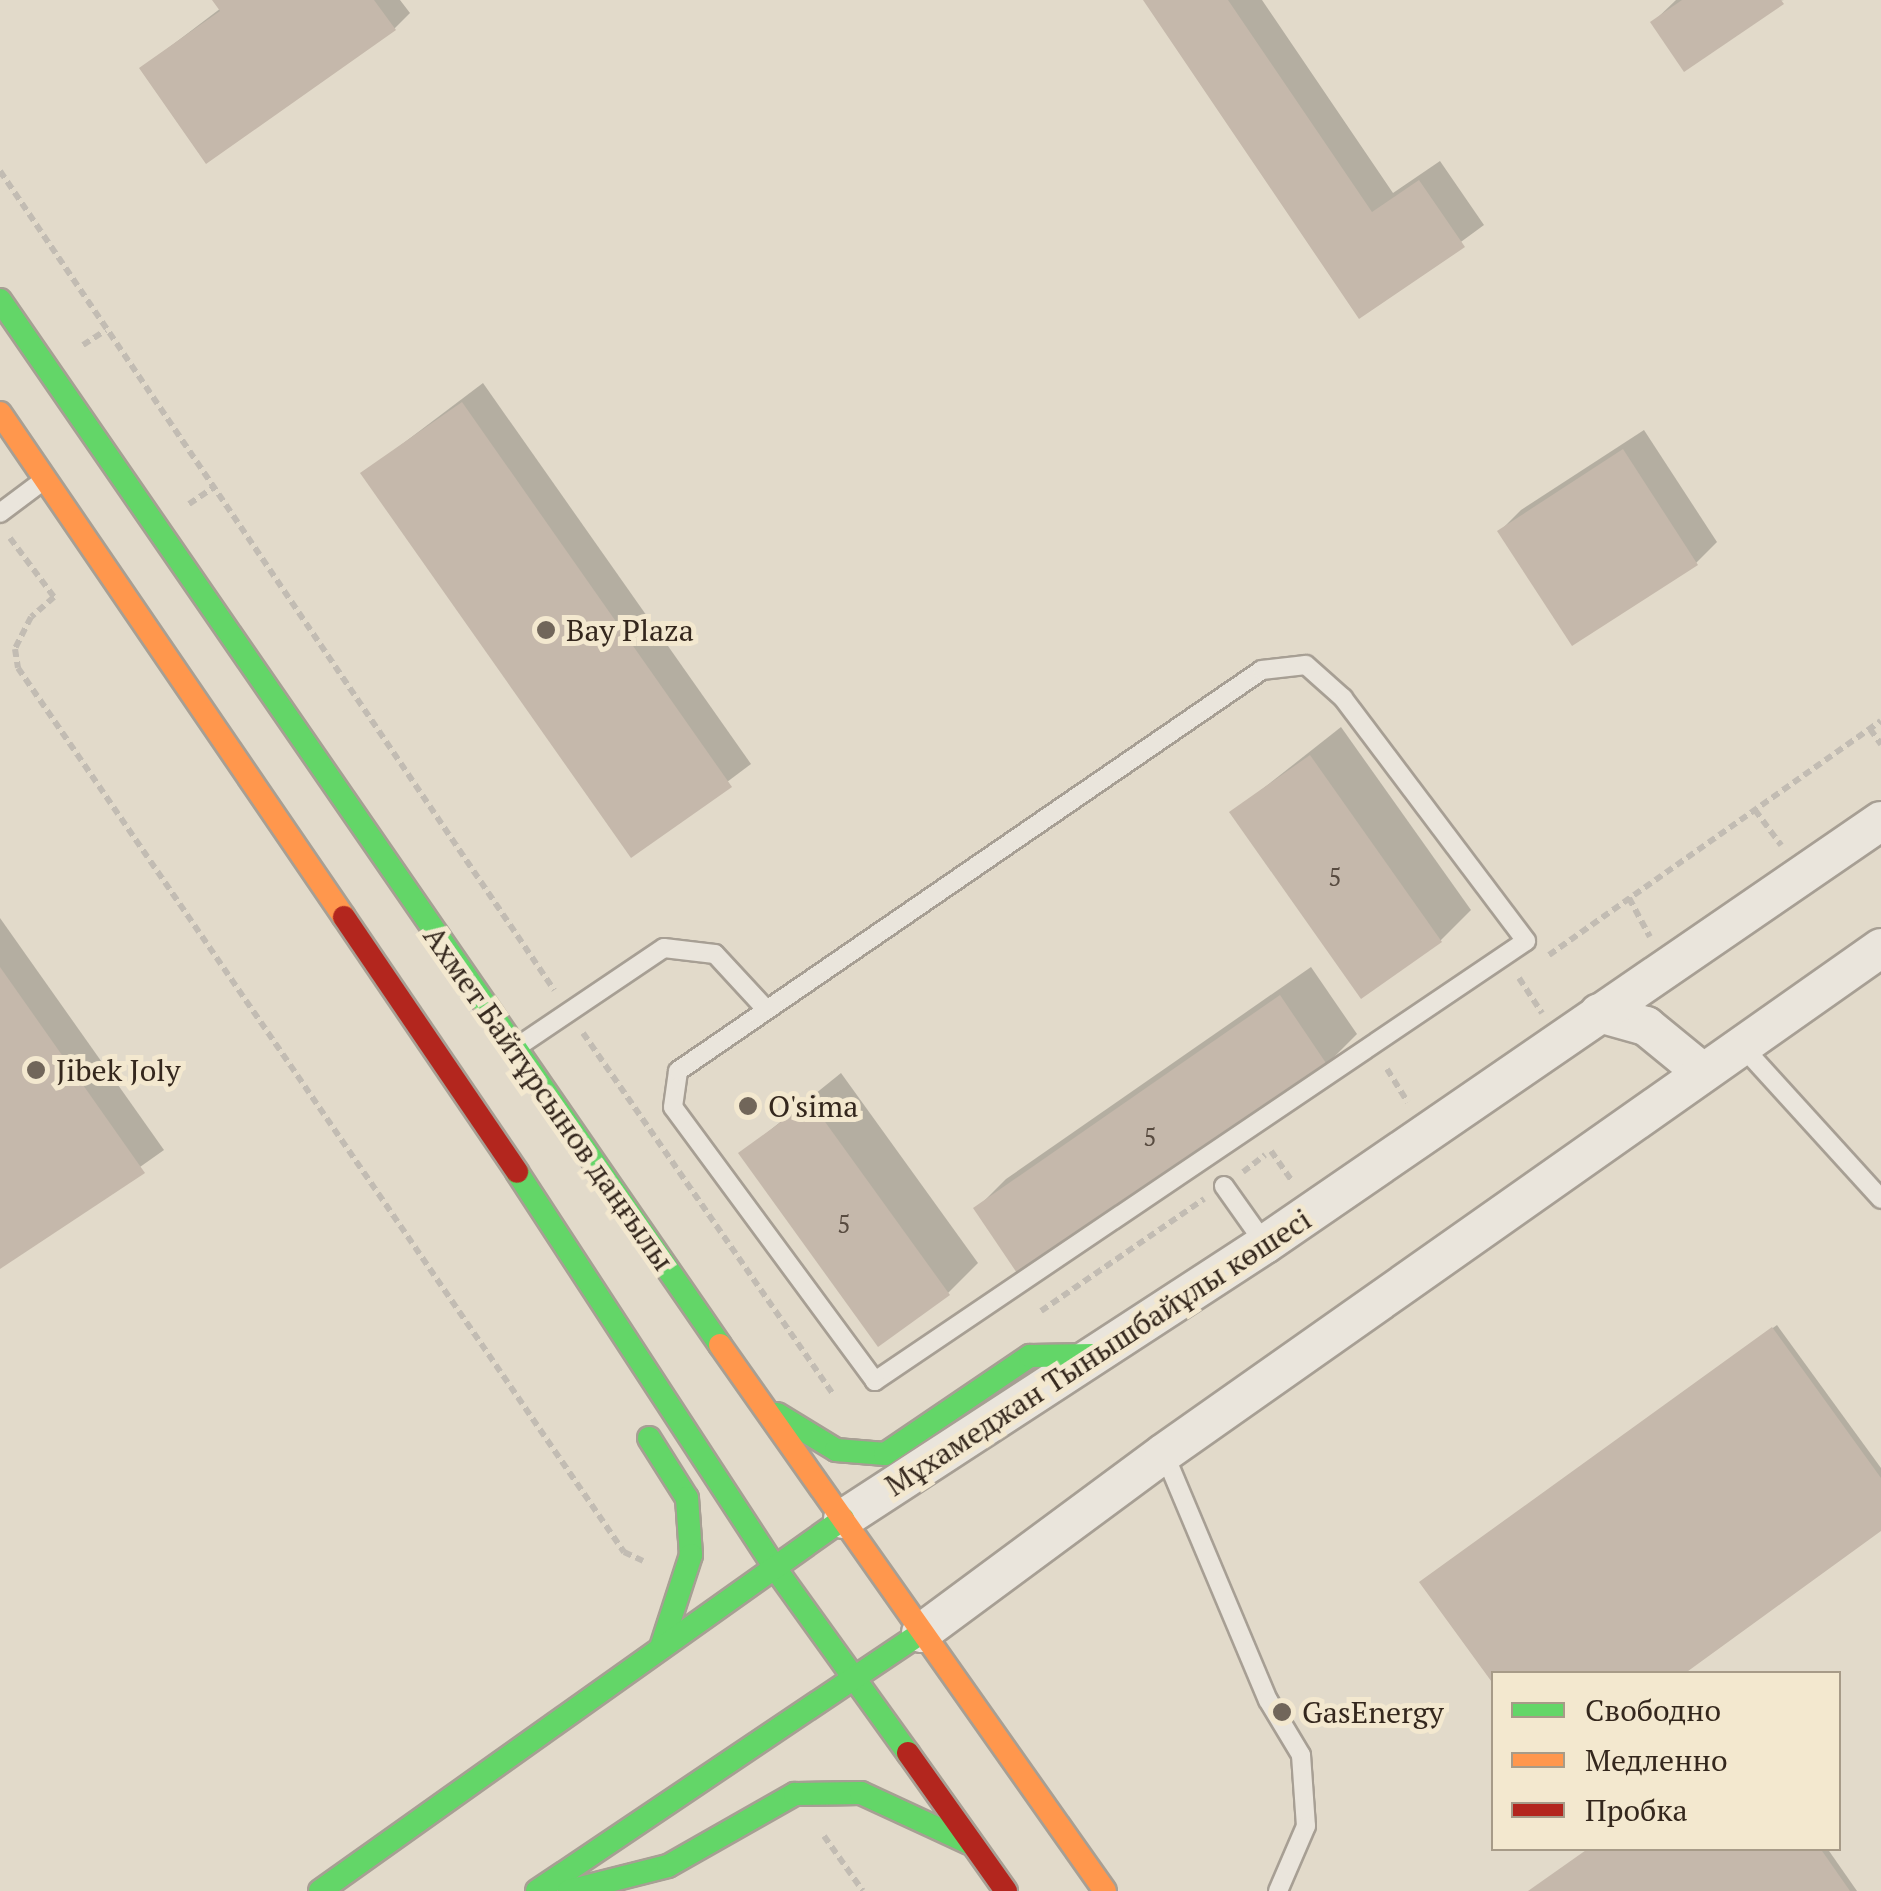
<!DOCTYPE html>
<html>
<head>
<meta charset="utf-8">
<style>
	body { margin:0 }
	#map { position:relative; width:1881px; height:1891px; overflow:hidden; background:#e2daca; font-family:"PT Serif",serif }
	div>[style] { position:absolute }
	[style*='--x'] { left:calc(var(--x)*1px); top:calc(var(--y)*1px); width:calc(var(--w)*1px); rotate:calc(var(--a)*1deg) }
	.shadow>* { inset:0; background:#0003 }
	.building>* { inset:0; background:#c5b8ab }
	.path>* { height:6px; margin-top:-3px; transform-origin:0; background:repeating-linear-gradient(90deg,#c2bcb3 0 8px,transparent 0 13px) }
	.roads { filter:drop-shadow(2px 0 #a79f94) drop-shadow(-2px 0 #a79f94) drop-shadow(0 2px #a79f94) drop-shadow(0 -2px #a79f94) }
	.lane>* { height:18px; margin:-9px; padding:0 9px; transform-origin:9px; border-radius:9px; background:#eae5dc }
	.street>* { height:38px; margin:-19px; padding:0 19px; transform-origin:19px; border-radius:19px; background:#eae5dc }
	.fast>* { height:22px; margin:-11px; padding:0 11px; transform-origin:11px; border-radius:11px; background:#63d668 }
	.slow>* { height:22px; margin:-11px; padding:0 11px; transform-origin:11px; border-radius:11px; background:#ff974d }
	.jam>* { height:22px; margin:-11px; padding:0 11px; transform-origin:11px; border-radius:11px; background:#b3261e }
	.dots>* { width:28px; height:28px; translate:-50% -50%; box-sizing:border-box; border:5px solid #f3e8cf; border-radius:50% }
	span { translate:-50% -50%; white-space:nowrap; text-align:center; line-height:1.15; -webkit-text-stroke:10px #f3e8cf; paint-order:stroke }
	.number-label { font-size:25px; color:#584b40 }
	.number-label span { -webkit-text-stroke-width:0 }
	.poi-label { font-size:30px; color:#34271d }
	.left { translate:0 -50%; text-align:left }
	.street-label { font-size:30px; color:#34271d }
	.legend { position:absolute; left:1491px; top:1671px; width:350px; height:180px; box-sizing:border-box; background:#f3e8cf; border:2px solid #a79b88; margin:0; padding:12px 18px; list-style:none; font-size:30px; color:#34271d }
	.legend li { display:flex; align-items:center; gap:20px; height:50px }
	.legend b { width:50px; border:2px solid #a79b88 }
</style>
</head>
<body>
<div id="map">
	<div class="shadow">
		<i style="clip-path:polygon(215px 0,400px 0,410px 13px,394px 29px,142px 68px,221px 8px)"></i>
		<i style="clip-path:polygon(1146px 0,1262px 0,1393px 193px,1440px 161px,1484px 225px,1360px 316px)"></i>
		<i style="clip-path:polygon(1676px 0,1784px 0,1653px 22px)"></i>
		<i style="clip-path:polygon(483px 383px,751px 764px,631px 854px,364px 473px)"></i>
		<i style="clip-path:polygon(1644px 430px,1717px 542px,1696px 563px,1500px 531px,1521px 510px)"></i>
		<i style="clip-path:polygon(1341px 727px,1471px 910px,1441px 940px,1361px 996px,1232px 813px)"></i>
		<i style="clip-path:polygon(0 918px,164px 1150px,0 1266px)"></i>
		<i style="clip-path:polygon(1311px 967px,1357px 1034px,1327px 1064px,1021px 1275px,976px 1209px,1006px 1179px)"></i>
		<i style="clip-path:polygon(841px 1073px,978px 1263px,948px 1293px,742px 1153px)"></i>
		<i style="clip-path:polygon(1777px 1325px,1881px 1468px,1881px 1528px,1426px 1578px)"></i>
		<i style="clip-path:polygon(1591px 1848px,1827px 1848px,1857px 1891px,1530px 1891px)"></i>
	</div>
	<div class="building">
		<i style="clip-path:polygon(212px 0,374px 0,396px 30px,206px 164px,139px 68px,220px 11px)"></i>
		<i style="clip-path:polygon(1143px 0,1228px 0,1372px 212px,1419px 180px,1465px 247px,1359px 319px)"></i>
		<i style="clip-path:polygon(1682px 0,1781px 0,1784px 4px,1684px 72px,1650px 22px)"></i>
		<i style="clip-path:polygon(462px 402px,732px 787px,631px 858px,360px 473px)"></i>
		<i style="clip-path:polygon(1623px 449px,1698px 565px,1572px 646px,1497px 531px)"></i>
		<i style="clip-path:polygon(1310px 755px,1442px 942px,1361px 999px,1229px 812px)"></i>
		<i style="clip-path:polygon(0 967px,145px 1173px,0 1269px)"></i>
		<i style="clip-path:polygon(1280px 995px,1328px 1066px,1021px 1279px,973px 1208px)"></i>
		<i style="clip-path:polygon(810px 1101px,950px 1295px,878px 1347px,738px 1153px)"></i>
		<i style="clip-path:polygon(1772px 1327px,1881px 1478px,1881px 1531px,1684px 1674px,1494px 1674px,1494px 1685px,1419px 1582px)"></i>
		<i style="clip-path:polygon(1589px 1848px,1820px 1848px,1850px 1891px,1528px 1891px)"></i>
	</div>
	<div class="path">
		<i style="--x:0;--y:171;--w:989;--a:55.92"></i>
		<i style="--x:83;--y:345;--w:27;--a:-33"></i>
		<i style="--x:189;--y:504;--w:29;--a:-34"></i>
		<i style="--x:10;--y:538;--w:74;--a:53.3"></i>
		<i style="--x:54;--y:597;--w:30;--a:139"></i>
		<i style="--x:31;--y:617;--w:36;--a:117"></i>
		<i style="--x:15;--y:649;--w:19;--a:81"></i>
		<i style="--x:18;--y:668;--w:1072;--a:55.57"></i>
		<i style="--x:624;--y:1552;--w:21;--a:25"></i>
		<i style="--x:1870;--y:729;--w:19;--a:54"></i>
		<i style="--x:1755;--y:810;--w:44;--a:53.4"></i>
		<i style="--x:1629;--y:898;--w:44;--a:61.7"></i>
		<i style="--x:1549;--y:955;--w:406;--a:-35.2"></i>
		<i style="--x:1519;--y:978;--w:42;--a:56.7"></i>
		<i style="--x:583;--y:1033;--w:438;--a:55.3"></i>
		<i style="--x:1387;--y:1069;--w:39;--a:58"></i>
		<i style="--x:1271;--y:1151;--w:38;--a:55"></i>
		<i style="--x:1243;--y:1172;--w:28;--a:-38"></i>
		<i style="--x:1041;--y:1311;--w:198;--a:-34.5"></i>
		<i style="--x:824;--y:1836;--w:67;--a:54.7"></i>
	</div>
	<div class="roads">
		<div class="lane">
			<i style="--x:0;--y:513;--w:50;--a:-36.9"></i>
			<i style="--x:1306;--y:665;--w:50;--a:41.7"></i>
			<i style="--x:1343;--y:698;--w:304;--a:53"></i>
			<i style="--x:1526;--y:941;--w:786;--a:145.95"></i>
			<i style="--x:875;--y:1381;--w:340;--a:-126.4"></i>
			<i style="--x:673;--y:1107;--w:36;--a:-82"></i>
			<i style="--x:678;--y:1071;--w:708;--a:-34.48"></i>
			<i style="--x:1262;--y:670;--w:44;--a:-6.5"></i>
			<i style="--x:1741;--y:1045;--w:208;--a:47.7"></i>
			<i style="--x:517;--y:1047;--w:177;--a:-34"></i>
			<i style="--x:664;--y:948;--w:51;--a:6.7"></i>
			<i style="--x:715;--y:954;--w:75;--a:47.2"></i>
			<i style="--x:1224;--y:1186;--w:71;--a:54.7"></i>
			<i style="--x:1164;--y:1453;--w:268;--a:67.2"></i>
			<i style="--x:1268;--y:1700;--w:64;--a:59"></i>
			<i style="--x:1301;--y:1755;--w:71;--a:86"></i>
			<i style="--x:1306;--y:1826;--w:71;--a:113.3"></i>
		</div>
		<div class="street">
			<i style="--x:1599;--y:1013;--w:49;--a:15.5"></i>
			<i style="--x:1646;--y:1026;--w:71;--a:39.3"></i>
			<i style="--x:843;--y:1519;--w:504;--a:-33.09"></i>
			<i style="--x:1265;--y:1244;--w:747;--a:-34.48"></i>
			<i style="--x:921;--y:1633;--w:302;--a:-36.5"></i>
			<i style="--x:1164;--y:1453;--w:877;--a:-35.16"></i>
		</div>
		<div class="fast">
			<i style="--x:0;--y:300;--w:1269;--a:55.43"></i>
			<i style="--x:517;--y:1172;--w:473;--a:56.9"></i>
			<i style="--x:775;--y:1568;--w:228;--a:54.3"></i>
			<i style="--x:777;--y:1414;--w:69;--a:31.4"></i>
			<i style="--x:836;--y:1450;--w:49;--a:4.7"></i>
			<i style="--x:885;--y:1454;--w:175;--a:-34.1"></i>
			<i style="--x:1030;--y:1356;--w:65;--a:-0.9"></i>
			<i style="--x:649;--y:1438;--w:71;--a:57.7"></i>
			<i style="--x:687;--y:1498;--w:57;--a:86"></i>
			<i style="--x:691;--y:1555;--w:94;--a:108"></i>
			<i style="--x:320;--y:1891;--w:642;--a:-35.42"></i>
			<i style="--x:537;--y:1891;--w:463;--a:-33.9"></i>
			<i style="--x:569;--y:1891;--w:102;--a:-14.2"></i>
			<i style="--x:668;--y:1866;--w:146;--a:-29.6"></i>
			<i style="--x:795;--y:1794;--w:66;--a:-0.9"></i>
			<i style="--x:861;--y:1793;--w:119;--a:24.8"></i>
		</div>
		<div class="slow">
			<i style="--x:0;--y:413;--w:610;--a:55.68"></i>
			<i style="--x:720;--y:1345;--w:668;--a:54.81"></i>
		</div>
		<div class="jam">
			<i style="--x:344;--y:917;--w:308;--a:55.8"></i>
			<i style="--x:908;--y:1753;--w:169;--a:54.6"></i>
		</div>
	</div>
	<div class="dots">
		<i style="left:546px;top:630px;background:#71665a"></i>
		<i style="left:36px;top:1070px;background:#71665a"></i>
		<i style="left:748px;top:1106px;background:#71665a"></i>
		<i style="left:1282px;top:1712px;background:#71665a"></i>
	</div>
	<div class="number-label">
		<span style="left:1335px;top:877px">5</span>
		<span style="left:1150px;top:1137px">5</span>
		<span style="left:844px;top:1224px">5</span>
	</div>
	<div class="poi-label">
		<span class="left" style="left:566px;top:630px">Bay Plaza</span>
		<span class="left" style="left:56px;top:1070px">Jibek Joly</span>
		<span class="left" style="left:768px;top:1106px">O'sima</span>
		<span class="left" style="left:1302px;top:1712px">GasEnergy</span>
	</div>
	<div class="street-label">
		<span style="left:549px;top:1098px;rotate:55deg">Ахмет Байтұрсынов даңғылы</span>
		<span style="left:1098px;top:1352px;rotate:-33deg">Мұхамеджан Тынышбайұлы көшесі</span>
	</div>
	<ul class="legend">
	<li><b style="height:12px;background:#63d668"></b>Свободно</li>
	<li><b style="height:12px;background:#ff974d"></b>Медленно</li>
	<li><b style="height:12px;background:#b3261e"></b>Пробка</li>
	</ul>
</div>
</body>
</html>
